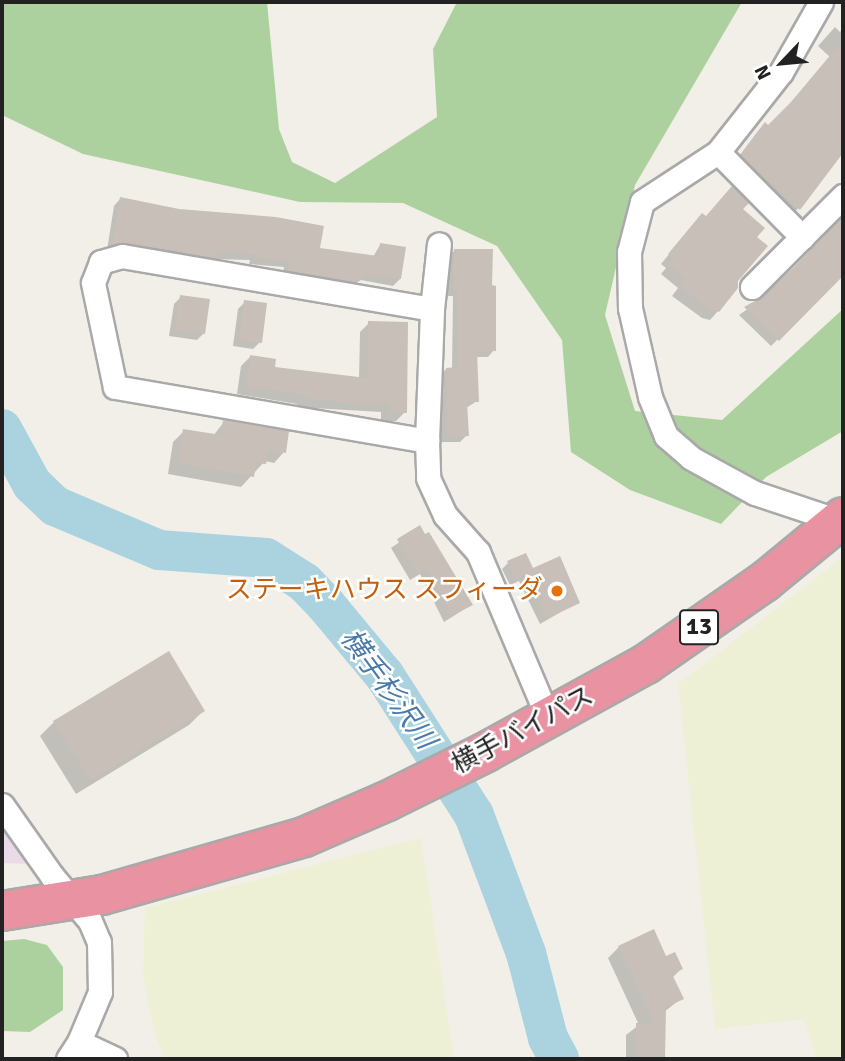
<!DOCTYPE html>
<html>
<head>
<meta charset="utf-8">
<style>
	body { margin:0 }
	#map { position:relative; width:845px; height:1061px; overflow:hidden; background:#f2efe9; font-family:Signika,"Noto Sans JP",sans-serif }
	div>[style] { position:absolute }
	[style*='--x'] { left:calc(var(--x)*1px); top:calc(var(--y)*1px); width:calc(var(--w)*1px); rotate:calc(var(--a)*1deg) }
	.industrial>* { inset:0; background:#ebdbe8 }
	.farmland>* { inset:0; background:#eef0d5 }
	.forest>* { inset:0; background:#add19e }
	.shadow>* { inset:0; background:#0003 }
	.river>* { height:40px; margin:-20px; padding:0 20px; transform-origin:20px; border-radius:20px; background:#aad3df }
	.building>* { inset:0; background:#c7bfb8 }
	.roads { filter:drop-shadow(2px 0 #a9a9a9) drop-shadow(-2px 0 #a9a9a9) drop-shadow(0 2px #a9a9a9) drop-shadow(0 -2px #a9a9a9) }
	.street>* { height:23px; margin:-11.5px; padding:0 11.5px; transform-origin:11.5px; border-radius:11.5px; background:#fff }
	.highway>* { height:38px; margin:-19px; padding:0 19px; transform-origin:19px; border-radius:19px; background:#e892a2 }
	.dots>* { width:19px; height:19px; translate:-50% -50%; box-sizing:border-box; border:4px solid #fff; border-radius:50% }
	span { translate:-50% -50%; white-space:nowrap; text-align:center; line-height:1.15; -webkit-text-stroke:5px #fff; paint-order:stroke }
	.shield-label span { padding:2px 5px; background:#fff; border:2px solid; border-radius:5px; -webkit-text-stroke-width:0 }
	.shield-label { font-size:24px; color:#222; font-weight:700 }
	.food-label { font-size:26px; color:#c56008 }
	.right { translate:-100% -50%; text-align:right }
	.street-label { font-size:26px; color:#222 }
	.water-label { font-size:28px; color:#4a7aab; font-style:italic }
	.frame { position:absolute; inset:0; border:4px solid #222; pointer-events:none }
	.north { position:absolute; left:747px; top:28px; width:70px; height:70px; -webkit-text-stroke:5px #fff; paint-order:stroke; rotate:244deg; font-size:19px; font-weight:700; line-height:28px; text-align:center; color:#222 }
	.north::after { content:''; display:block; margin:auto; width:24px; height:32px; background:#222; clip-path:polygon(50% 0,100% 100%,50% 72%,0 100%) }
</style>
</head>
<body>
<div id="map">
	<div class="industrial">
		<i style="clip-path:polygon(2px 822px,29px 864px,2px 863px)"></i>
	</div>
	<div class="farmland">
		<i style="clip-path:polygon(843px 557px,843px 1059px,816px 1059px,804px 1019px,715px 1029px,678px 684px)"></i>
		<i style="clip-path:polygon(421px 838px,454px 1059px,164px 1059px,153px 1028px,143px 975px,145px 908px)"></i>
	</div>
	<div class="forest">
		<i style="clip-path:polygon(2px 2px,267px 2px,279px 129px,292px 162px,335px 183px,437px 117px,433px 49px,457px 2px,742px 2px,635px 185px,605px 315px,635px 411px,722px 420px,843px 309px,843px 431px,766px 477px,721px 524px,630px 490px,571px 452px,562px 340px,497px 246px,403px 203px,300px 202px,83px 154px,2px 115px)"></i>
		<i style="clip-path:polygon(24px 939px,47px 945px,63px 967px,63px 1010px,30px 1032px,2px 1031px,2px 941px)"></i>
	</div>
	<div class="shadow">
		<i style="clip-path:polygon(835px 27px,840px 32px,843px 29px,843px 151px,792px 216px,735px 162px,758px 131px,765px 124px,768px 127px,784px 111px,830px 57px,818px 46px)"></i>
		<i style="clip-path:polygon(120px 199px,318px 250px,373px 257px,380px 245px,400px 279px,393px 286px,361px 280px,349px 288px,282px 277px,284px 267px,249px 264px,250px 260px,213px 259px,208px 264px,107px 250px,114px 206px)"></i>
		<i style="clip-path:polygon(740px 210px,755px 237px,736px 280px,718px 311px,710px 320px,702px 318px,672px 296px,678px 288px,661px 274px,666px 268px,661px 264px,694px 224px)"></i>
		<i style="clip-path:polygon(843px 221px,843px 274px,771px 346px,739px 315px,763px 298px)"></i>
		<i style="clip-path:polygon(455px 250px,494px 350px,488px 357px,476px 357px,477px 401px,466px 408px,467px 435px,460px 442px,441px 442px,440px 376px,446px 369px,452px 369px,453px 296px,448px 296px,448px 257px)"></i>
		<i style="clip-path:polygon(181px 297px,204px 333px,197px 340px,169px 336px,174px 304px)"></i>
		<i style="clip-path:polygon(245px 302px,260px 342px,253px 349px,233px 346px,238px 309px)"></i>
		<i style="clip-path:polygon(369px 323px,405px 412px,396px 421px,381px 421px,381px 412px,296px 407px,297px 404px,237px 394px,241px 366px,250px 357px,273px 369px,359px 379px,360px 332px)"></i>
		<i style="clip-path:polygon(224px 422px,284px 452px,274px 463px,265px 461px,241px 487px,168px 474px,173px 442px,184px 431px,213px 436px)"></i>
		<i style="clip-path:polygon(420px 528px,471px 605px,444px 622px,420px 574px,410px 580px,391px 548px)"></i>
		<i style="clip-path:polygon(508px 563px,533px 571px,578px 602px,540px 624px,519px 581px,510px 585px,502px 569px)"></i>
		<i style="clip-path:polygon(203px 711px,189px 725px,76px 794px,40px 736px,54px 722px)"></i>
		<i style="clip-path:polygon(619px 947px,681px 969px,672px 978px,682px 998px,664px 1012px,663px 1059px,626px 1059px,626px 1035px,639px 1025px,608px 958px)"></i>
	</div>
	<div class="river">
		<i style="--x:2;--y:429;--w:63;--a:61.4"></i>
		<i style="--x:32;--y:484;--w:32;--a:44"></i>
		<i style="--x:55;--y:506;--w:113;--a:22.9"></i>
		<i style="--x:159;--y:550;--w:107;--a:4.3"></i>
		<i style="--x:266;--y:558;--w:45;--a:32.3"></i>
		<i style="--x:304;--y:582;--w:32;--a:46"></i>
		<i style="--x:326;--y:605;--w:92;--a:50.3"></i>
		<i style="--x:385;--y:676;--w:165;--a:57.4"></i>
		<i style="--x:474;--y:815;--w:147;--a:69.4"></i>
		<i style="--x:526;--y:953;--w:88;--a:75.5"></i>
		<i style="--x:548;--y:1038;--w:24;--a:62"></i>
	</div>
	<div class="building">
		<i style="clip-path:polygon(843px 40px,843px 153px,800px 210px,740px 155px,765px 122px,768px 125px,791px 102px)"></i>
		<i style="clip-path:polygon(732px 186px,749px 203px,743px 209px,765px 228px,757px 237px,768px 246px,738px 281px,738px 288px,719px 312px,715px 309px,712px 311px,679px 286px,685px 279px,668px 264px,673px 259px,668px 254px,702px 213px,706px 216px)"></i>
		<i style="clip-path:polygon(120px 197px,179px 209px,276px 217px,324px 226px,320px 248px,378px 256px,380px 243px,406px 247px,401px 279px,366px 274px,365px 278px,358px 277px,357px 282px,288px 270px,290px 261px,255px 257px,256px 254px,217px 252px,216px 258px,124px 242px,113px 244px)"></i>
		<i style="clip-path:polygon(843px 216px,843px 276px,779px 341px,744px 307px,762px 297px,794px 267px)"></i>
		<i style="clip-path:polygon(454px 249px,493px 249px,492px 285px,496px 286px,496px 351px,477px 351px,479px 402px,467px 402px,469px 436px,447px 437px,446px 368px,458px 367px,458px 290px,453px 290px)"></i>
		<i style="clip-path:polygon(180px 295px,210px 299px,205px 334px,175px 330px)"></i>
		<i style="clip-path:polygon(244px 300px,267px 303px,262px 343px,239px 340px)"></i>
		<i style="clip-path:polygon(368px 321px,408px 322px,407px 413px,390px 412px,390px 404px,355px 404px,305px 398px,305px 395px,246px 386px,250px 355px,276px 359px,275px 367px,367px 378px)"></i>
		<i style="clip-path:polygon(223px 420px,289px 431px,286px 453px,269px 450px,266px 464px,256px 463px,254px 477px,178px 463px,183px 429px,221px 435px)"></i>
		<i style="clip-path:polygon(420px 525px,425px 534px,429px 532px,473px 605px,451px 616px,427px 569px,417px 575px,397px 539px)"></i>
		<i style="clip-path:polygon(526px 553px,533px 568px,560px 556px,580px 603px,546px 619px,525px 576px,516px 580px,507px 561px)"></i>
		<i style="clip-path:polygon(169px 651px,205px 711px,90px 781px,53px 721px)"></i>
		<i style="clip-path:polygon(654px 929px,666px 956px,675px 952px,683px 969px,672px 974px,684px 999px,666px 1007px,665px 1059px,635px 1059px,636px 1023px,654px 1023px,618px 946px)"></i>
	</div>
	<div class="roads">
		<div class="street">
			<i style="--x:821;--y:2;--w:81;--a:119.7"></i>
			<i style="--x:781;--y:72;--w:102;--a:128.2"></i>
			<i style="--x:718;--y:152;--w:91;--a:146.7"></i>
			<i style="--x:642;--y:202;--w:52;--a:104.6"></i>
			<i style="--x:629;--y:252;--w:56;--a:89"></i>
			<i style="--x:630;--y:308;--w:91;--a:77.3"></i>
			<i style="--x:650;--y:397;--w:42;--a:67.7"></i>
			<i style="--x:666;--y:436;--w:33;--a:41"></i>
			<i style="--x:691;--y:458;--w:73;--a:28.7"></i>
			<i style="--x:755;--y:493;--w:89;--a:18.4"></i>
			<i style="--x:718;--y:152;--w:120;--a:45.3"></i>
			<i style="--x:752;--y:287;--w:129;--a:-45"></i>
			<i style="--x:432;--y:309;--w:314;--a:-170.3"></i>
			<i style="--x:122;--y:256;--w:22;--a:164"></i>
			<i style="--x:101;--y:262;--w:22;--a:111"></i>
			<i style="--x:93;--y:283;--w:106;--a:78.1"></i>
			<i style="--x:115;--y:387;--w:317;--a:9.8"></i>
			<i style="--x:427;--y:441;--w:37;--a:88"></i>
			<i style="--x:428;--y:478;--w:41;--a:65.3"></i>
			<i style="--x:445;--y:515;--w:50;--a:48.3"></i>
			<i style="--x:478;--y:552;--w:180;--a:67.1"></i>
			<i style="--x:427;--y:441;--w:132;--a:-87.8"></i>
			<i style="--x:432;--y:309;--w:65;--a:-83.9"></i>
			<i style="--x:2;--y:805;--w:87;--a:54.8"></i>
			<i style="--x:52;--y:876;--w:59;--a:49.8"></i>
			<i style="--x:90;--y:921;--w:23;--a:67"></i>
			<i style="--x:99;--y:942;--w:50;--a:88.9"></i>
			<i style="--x:100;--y:992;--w:54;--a:112.8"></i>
			<i style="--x:79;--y:1042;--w:20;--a:123"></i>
			<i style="--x:79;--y:1042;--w:40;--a:25"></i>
		</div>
		<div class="highway">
			<i style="--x:2;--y:911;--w:101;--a:-9.1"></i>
			<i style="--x:102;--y:895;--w:210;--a:-16"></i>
			<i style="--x:304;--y:837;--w:90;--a:-23.4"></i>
			<i style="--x:387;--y:801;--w:110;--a:-26.3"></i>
			<i style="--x:486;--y:752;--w:183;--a:-28.8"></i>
			<i style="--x:646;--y:664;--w:144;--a:-34.8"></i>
			<i style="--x:764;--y:582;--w:102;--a:-39.4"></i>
		</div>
	</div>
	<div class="dots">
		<i style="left:557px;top:591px;background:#e8710a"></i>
	</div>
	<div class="shield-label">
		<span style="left:699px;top:627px">13</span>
	</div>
	<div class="food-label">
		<span class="right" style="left:543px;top:591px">ステーキハウス スフィーダ</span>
	</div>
	<div class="street-label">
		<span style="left:523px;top:731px;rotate:-28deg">横手バイパス</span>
	</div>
	<div class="water-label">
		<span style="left:388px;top:689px;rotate:54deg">横手杉沢川</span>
	</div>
	<div class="frame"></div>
	<div class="north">N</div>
</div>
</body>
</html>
